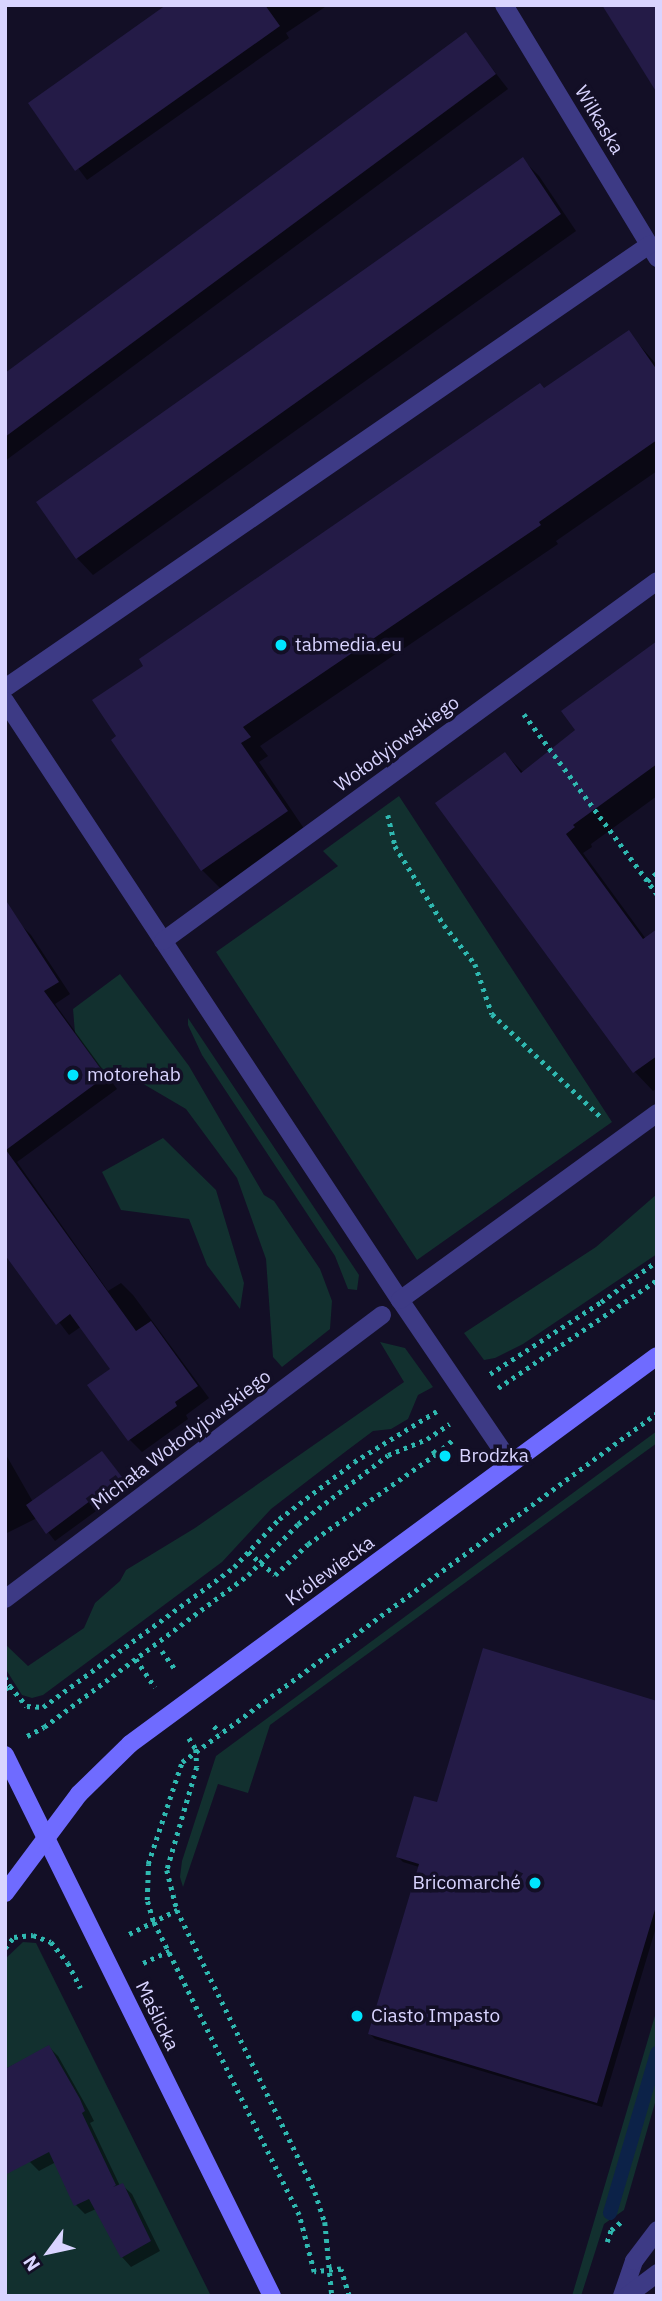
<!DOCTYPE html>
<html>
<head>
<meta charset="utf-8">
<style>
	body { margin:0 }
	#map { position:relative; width:662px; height:2301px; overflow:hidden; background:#130f26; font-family:"IBM Plex Sans",sans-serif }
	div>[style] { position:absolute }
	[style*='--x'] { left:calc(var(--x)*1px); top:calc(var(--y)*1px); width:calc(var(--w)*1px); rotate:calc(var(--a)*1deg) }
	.green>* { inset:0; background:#12302f }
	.shadow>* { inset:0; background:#0007 }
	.stream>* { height:14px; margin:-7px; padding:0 7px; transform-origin:7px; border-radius:7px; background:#0c2248 }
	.building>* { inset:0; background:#241b47 }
	.path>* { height:4.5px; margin-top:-2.25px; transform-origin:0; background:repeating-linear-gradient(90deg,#2fb8b0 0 3.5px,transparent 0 8.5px) }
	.lane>* { height:18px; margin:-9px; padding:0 9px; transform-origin:9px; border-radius:9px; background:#3d3a85 }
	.street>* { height:18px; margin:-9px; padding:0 9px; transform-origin:9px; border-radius:9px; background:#3d3a85 }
	.secondary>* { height:18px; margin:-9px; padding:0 9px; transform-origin:9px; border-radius:9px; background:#6f6bff }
	.dots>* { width:19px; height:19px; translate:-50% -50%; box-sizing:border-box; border:4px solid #130f26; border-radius:50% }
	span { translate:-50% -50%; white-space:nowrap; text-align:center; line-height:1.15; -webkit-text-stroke:7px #130f26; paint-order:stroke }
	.street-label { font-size:19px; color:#d9d4ff }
	.poi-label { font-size:19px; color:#d9d4ff }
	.left { translate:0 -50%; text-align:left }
	.right { translate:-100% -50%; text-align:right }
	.frame { position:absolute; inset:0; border:7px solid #d9d4ff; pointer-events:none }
	.north { position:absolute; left:14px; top:2217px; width:70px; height:70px; -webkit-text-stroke:5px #130f26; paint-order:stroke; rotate:237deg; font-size:19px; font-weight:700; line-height:28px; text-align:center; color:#d9d4ff }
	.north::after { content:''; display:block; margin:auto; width:24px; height:32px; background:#d9d4ff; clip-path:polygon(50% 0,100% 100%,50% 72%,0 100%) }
</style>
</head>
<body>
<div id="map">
	<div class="green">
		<i style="clip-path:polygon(399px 796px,612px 1122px,417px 1260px,216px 952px,338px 866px,323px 851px)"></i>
		<i style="clip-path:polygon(120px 974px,189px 1066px,264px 1195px,274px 1201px,320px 1269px,332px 1301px,330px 1329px,282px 1367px,273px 1357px,266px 1259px,237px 1178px,186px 1109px,140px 1082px,106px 1076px,75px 1033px,73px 1009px)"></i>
		<i style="clip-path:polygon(188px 1018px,359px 1275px,357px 1290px,348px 1289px,335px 1256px,202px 1055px,188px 1025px)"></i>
		<i style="clip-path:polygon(163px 1138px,216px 1190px,244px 1283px,240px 1309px,207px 1265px,189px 1219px,121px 1210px,102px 1172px)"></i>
		<i style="clip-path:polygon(657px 1194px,657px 1254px,523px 1344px,495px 1358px,484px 1360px,464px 1333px,596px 1247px)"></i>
		<i style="clip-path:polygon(380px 1342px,405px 1348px,433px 1387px,418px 1395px,408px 1419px,391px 1429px,373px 1431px,345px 1452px,271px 1509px,222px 1562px,43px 1695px,32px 1698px,22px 1695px,5px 1668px,5px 1644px,28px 1666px,84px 1628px,95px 1603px,120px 1581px,126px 1570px,195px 1528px,404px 1382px)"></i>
		<i style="clip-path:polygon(657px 1431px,657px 1443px,270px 1725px,248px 1793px,218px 1784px,183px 1887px,180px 1877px,182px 1861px,216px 1756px)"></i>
		<i style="clip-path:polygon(23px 1942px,36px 1943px,211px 2296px,5px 2296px,5px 1959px)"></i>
		<i style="clip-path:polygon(657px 2009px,657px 2096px,633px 2179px,624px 2210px,604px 2224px,581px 2296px,572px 2296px)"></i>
	</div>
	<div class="shadow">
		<i style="clip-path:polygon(170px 5px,328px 5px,286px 33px,289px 38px,87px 180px,30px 104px)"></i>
		<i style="clip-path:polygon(466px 35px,508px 89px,5px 461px,5px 375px)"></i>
		<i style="clip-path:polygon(523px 160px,539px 176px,576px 231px,93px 575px,77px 558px,38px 502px)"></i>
		<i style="clip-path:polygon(628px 332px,657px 365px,657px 471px,556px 541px,558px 544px,260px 746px,268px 756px,259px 762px,305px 830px,221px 889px,202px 870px,113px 740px,544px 390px)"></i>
		<i style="clip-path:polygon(657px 643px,657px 796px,591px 844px,592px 847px,583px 853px,646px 939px,657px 935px,657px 1088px,653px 1091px,635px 1072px,438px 804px,505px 754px,524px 773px,577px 731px)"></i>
		<i style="clip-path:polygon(19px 923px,31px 935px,70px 994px,55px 1004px,117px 1089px,17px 1162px,108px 1291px,121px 1283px,133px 1295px,209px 1398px,186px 1415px,188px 1419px,142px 1452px,130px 1440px,142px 1361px,82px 1326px,69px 1335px,5px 1252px,5px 1086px)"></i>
		<i style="clip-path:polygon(5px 1453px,33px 1502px,102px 1453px,129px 1487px,55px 1541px,37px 1518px,5px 1534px)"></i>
		<i style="clip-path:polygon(657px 1703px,657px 1924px,602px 2107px,375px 2039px,370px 2034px,419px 1867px,403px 1862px,398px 1857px,438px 1805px)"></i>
		<i style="clip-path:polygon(49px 2047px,58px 2056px,89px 2111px,94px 2121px,90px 2123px,120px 2186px,122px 2185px,132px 2194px,160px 2251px,131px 2267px,122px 2257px,96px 2209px,85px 2214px,76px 2205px,56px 2162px,39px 2171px,30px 2162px,5px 2119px,5px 2069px)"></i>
	</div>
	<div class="stream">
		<i style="--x:610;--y:2213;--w:167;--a:-73.6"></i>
	</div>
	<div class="building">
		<i style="clip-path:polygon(166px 5px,265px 5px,280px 26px,75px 171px,28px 103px)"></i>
		<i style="clip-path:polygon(602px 5px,657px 5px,657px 93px)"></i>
		<i style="clip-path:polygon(466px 32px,496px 74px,5px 437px,5px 373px)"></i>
		<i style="clip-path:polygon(523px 157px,561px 214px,76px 559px,36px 502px)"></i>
		<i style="clip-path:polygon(629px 330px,657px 370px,657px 440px,539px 522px,541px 525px,243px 727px,251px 737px,241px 743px,288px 811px,201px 871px,111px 740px,116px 736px,92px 700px,143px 666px,139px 659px,177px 633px,540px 383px,544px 388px)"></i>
		<i style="clip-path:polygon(657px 641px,657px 764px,573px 825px,575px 827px,566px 834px,643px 939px,657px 929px,657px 1056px,633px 1073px,435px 803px,505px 752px,521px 773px,575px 730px,561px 711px)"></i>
		<i style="clip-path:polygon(5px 899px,59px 982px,44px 991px,106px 1076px,6px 1150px,136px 1331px,151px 1321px,198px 1386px,175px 1402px,177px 1406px,128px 1441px,87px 1385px,110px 1369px,70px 1314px,56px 1325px,5px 1255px)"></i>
		<i style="clip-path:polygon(102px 1451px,122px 1477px,46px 1534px,26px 1505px)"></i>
		<i style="clip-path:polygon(483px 1648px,657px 1701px,657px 1903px,597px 2103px,368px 2034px,419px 1864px,396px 1857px,414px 1796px,437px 1802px)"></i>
		<i style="clip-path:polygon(49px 2045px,80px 2099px,85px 2111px,82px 2113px,116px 2185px,113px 2187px,123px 2183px,151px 2241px,121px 2258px,89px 2199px,74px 2206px,49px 2152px,5px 2175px,5px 2069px)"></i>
	</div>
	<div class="path">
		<i style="--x:524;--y:714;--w:224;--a:53.5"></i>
		<i style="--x:388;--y:815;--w:32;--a:77"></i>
		<i style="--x:395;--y:846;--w:93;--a:58.2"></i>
		<i style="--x:444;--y:925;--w:50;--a:51.5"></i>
		<i style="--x:475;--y:964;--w:53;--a:71.2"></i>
		<i style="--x:492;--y:1014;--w:149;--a:43.4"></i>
		<i style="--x:647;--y:881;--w:13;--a:-39"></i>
		<i style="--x:490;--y:1374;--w:132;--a:-33"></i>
		<i style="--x:601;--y:1302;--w:69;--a:-36.2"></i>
		<i style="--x:498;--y:1388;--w:192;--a:-34.2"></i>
		<i style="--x:433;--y:1450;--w:5;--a:53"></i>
		<i style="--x:436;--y:1454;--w:25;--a:-40"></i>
		<i style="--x:248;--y:1552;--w:35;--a:40"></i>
		<i style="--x:275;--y:1575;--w:45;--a:-43.2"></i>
		<i style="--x:308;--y:1544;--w:156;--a:-35.1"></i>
		<i style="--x:162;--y:1651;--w:22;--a:54"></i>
		<i style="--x:136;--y:1659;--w:34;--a:56"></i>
		<i style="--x:5;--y:1677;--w:10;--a:61"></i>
		<i style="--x:5;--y:1689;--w:6;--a:-31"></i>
		<i style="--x:10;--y:1686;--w:26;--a:50"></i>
		<i style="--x:27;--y:1706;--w:16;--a:4"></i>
		<i style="--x:43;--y:1707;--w:237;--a:-36.2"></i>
		<i style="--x:234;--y:1567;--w:66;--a:-46.8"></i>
		<i style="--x:279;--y:1519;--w:94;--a:-37.2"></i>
		<i style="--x:354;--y:1462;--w:97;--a:-31.6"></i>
		<i style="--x:214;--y:1726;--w:9;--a:49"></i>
		<i style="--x:27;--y:1736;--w:19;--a:-28"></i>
		<i style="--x:44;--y:1727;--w:254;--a:-36.7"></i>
		<i style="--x:248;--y:1575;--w:71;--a:-45.6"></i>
		<i style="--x:298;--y:1524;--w:113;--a:-37.5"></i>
		<i style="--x:388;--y:1455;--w:42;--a:-22.3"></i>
		<i style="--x:427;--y:1439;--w:27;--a:-34"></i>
		<i style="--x:189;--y:1738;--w:13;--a:58"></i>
		<i style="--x:196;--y:1749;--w:18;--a:87"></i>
		<i style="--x:197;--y:1767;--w:107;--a:106.2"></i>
		<i style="--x:167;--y:1870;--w:41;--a:76"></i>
		<i style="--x:177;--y:1910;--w:314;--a:63.9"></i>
		<i style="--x:315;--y:2192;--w:32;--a:72"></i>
		<i style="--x:325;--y:2222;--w:74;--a:84.6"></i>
		<i style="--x:129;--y:1934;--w:54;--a:-26.6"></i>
		<i style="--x:5;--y:1948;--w:14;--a:-51"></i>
		<i style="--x:14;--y:1937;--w:19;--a:-6"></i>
		<i style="--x:33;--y:1935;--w:19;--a:21"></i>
		<i style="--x:51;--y:1942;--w:27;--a:51"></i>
		<i style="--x:68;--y:1963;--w:28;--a:63"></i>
		<i style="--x:143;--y:1963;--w:29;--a:-25"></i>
		<i style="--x:607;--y:2242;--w:13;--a:-72"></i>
		<i style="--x:611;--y:2230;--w:13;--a:-39"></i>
		<i style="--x:349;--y:2296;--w:28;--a:-107"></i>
		<i style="--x:341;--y:2269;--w:27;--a:174"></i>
		<i style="--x:314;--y:2272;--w:59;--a:-104.7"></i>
		<i style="--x:299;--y:2215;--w:328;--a:-116.4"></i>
		<i style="--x:153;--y:1921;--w:22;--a:-106"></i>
		<i style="--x:147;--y:1900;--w:36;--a:-88"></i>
		<i style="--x:148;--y:1864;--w:108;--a:-71.6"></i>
		<i style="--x:182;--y:1762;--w:589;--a:-36.31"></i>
	</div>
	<div class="lane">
		<i style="--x:504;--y:5;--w:296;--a:58.8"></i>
		<i style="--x:5;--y:688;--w:782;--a:-34.52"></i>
		<i style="--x:622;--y:2296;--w:37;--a:-71"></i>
		<i style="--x:634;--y:2261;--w:39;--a:-53"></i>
		<i style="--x:627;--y:2296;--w:38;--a:-37"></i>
	</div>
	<div class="street">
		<i style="--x:5;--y:701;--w:718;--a:56.6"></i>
		<i style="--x:400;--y:1300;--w:196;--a:55.8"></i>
		<i style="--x:163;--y:941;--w:611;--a:-36.08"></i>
		<i style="--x:400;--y:1300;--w:318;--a:-36"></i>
		<i style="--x:5;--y:1599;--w:472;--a:-37"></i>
	</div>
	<div class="secondary">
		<i style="--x:5;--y:1755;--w:603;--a:63.73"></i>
		<i style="--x:5;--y:1893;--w:124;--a:-53.2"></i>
		<i style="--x:79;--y:1794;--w:71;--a:-44.4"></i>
		<i style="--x:130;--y:1744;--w:654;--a:-36.36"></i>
	</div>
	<div class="dots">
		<i style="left:281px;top:645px;background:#00e5ff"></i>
		<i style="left:73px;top:1075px;background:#00e5ff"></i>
		<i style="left:445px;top:1456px;background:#00e5ff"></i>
		<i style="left:535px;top:1883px;background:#00e5ff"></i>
		<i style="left:357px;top:2016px;background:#00e5ff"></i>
	</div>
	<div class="street-label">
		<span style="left:599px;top:120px;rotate:59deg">Wilkaska</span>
		<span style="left:397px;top:744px;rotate:-36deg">Wołodyjowskiego</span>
		<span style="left:181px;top:1440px;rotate:-37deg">Michała Wołodyjowskiego</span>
		<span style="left:330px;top:1571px;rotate:-36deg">Królewiecka</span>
		<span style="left:157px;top:2016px;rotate:64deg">Maślicka</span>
	</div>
	<div class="poi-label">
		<span class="left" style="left:295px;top:645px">tabmedia.eu</span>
		<span class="left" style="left:87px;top:1075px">motorehab</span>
		<span class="left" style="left:459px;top:1456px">Brodzka</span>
		<span class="right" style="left:521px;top:1883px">Bricomarché</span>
		<span class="left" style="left:371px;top:2016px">Ciasto Impasto</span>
	</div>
	<div class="frame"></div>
	<div class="north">N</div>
</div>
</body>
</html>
